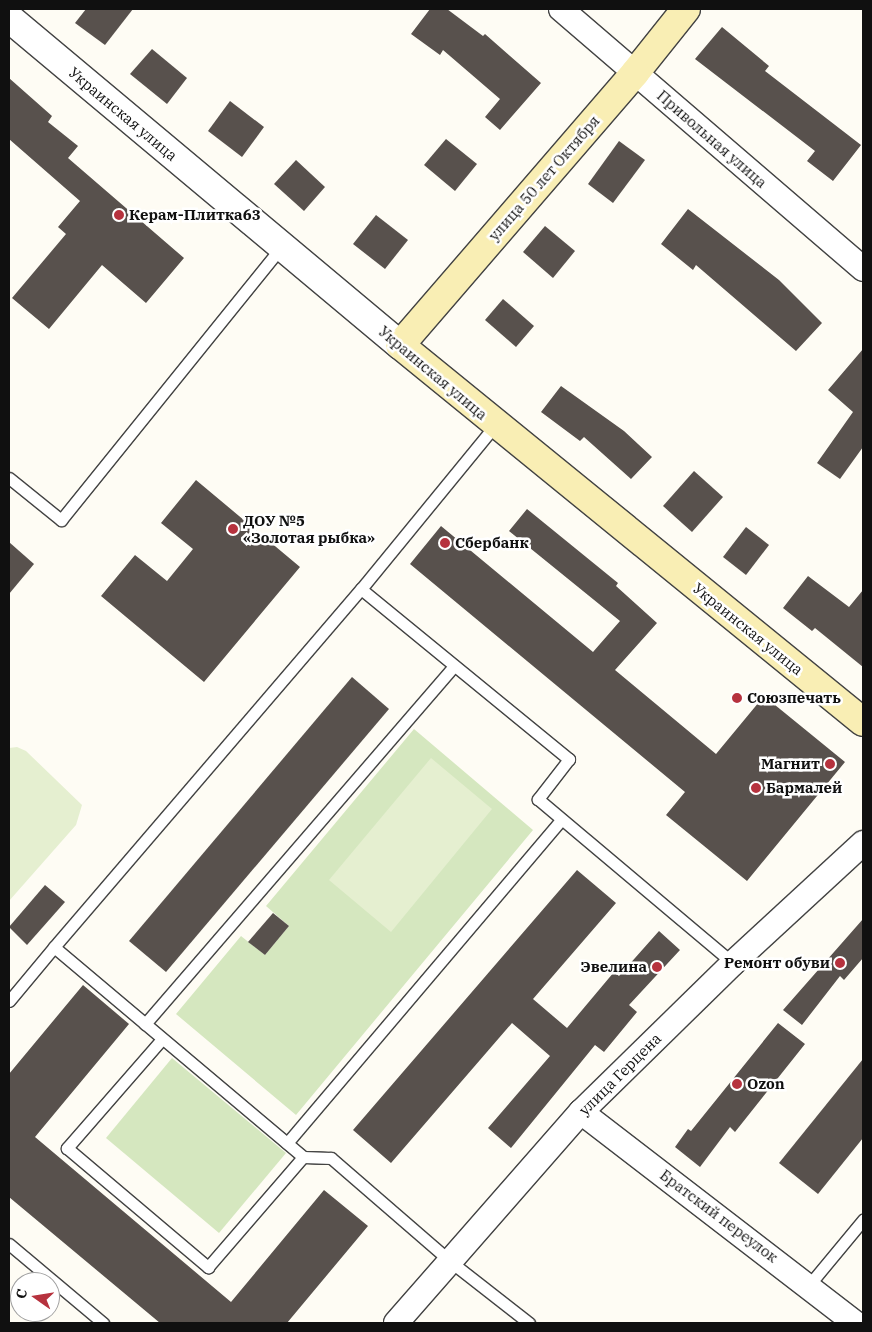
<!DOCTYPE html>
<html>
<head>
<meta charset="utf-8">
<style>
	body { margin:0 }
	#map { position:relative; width:872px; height:1332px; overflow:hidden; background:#fefcf4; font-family:"IBM Plex Serif",serif }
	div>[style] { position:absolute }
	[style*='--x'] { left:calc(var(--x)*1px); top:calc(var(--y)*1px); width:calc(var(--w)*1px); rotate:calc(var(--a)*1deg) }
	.green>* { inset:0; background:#d5e7bf }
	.pitch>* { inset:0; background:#e5efd0 }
	.building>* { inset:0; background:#58514d }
	.roads { filter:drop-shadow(1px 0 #434343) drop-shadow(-1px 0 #434343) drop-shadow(0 1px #434343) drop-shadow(0 -1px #434343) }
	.service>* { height:11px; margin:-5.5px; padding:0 5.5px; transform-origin:5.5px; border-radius:5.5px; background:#fff }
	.minor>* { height:24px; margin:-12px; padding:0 12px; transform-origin:12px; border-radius:12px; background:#fff }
	.tertiary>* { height:28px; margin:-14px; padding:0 14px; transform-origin:14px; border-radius:14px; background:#fff }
	.secondary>* { height:28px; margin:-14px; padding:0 14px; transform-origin:14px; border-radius:14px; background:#f9eeb4 }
	.dots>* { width:14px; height:14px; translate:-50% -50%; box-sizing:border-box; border:2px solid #fff; border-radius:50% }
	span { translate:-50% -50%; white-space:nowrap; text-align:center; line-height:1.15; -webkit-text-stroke:5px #fff; paint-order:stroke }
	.street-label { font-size:15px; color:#101010 }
	.poi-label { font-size:15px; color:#101010; font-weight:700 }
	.left { translate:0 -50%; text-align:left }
	.right { translate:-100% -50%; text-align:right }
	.frame { position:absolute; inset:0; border:10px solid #101010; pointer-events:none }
	.north { position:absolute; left:10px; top:1272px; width:50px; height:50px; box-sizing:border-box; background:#fff; border:1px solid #9f9f9f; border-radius:50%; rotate:283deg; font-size:14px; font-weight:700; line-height:20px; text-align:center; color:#101010 }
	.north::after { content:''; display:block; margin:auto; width:18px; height:22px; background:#b6323e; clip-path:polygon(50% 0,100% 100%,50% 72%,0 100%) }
</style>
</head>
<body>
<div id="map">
	<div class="green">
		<i style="clip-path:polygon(414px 729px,533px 830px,296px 1115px,176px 1014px,241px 936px,265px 955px,289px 926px,266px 906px)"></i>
		<i style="clip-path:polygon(172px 1058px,286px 1153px,219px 1233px,106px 1138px)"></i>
	</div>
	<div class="pitch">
		<i style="clip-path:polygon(17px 747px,26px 751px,82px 805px,76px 825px,9px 901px,9px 748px)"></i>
		<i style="clip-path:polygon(431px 758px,492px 809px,391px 932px,329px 880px)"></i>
	</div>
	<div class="building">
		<i style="clip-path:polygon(86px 9px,133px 9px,105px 45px,75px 23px)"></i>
		<i style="clip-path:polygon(430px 9px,447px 9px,483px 36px,485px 34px,541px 83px,500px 130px,485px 117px,500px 99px,443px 50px,440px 55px,411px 34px)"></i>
		<i style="clip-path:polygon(722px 27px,769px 66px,765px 71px,861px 145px,833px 181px,807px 161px,815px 151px,695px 59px)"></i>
		<i style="clip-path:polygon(152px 49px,187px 78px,167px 104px,130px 74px)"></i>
		<i style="clip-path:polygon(9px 78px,52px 116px,48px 122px,78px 146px,68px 158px,184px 258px,146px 303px,102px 265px,49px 329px,12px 298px,66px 234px,58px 227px,80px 201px,9px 139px)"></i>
		<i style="clip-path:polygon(230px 101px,264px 127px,242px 157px,208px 131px)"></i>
		<i style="clip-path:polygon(446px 139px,477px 164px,455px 191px,424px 165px)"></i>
		<i style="clip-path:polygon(619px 141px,645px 160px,613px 203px,588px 184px)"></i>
		<i style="clip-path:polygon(296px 160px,325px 187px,304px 211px,274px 184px)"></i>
		<i style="clip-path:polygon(688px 209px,779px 280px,822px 323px,796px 351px,696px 265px,693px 270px,661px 244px)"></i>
		<i style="clip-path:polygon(376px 215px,408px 240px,385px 269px,353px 244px)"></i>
		<i style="clip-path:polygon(545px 226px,575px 251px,553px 278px,523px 252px)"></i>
		<i style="clip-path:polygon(503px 299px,534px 326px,516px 347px,485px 320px)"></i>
		<i style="clip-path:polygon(863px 349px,863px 447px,840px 479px,817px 463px,853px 412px,828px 390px)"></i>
		<i style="clip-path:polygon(561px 386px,624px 431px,652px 457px,631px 479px,584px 437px,580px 441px,541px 412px)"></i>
		<i style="clip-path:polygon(694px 471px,723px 497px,692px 532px,663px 506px)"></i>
		<i style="clip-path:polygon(196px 480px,300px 567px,204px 682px,101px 596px,135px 555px,167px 581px,193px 549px,161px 523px)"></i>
		<i style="clip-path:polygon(527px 509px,618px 583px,616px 586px,657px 623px,615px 670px,716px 754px,764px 696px,845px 762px,747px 881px,666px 815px,685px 792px,410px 564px,441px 526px,593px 652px,620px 621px,509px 531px)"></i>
		<i style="clip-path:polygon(746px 527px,769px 545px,746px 575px,723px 557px)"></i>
		<i style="clip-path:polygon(9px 542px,34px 564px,9px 594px)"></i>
		<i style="clip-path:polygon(808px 576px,849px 607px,863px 590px,863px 667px,815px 628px,812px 631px,783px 608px)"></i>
		<i style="clip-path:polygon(352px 677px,389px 709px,166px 972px,129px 941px)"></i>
		<i style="clip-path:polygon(577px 870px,616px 903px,533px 999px,567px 1028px,614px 972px,619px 976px,659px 931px,680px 950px,629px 1005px,637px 1012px,604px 1052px,595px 1045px,511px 1148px,488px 1128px,550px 1056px,512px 1023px,391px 1163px,353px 1130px)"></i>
		<i style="clip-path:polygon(45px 885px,65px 902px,27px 945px,9px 927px)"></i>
		<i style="clip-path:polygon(273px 913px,289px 926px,265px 955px,248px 942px)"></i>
		<i style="clip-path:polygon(863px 919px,863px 958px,844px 980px,840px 976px,802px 1025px,783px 1010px)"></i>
		<i style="clip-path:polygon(83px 985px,129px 1024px,35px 1137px,231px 1302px,324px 1190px,368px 1226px,287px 1323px,160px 1323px,9px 1197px,9px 1074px)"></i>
		<i style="clip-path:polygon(778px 1023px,805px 1044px,735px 1132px,730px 1127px,700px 1167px,675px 1147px,688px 1129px,691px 1131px)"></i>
		<i style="clip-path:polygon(863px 1059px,863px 1138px,818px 1194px,779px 1163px)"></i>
	</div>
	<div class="roads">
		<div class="service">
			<i style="--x:9;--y:478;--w:67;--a:38.9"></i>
			<i style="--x:61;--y:520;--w:351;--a:-51.1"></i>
			<i style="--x:361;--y:589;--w:269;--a:39.3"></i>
			<i style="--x:569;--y:759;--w:51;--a:127.8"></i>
			<i style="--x:538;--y:799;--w:255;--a:40.1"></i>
			<i style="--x:54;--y:947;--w:472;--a:-49.4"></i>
			<i style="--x:361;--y:589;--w:212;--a:-50.7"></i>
			<i style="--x:9;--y:1001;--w:70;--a:-50.2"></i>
			<i style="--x:54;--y:947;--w:326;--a:40.1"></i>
			<i style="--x:303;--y:1157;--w:28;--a:2"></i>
			<i style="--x:331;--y:1158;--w:159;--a:40.9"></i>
			<i style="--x:451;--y:1262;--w:99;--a:38"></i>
			<i style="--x:145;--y:1024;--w:473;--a:-49.2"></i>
			<i style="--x:162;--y:1039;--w:145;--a:131.1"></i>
			<i style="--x:67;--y:1148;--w:185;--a:40.2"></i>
			<i style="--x:208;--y:1267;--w:145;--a:-49.2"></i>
			<i style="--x:287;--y:1143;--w:424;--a:-49.7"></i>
			<i style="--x:9;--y:1244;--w:123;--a:40"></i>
			<i style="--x:809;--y:1285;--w:85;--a:-50.3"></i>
		</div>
		<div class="minor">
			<i style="--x:561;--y:9;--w:399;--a:40.7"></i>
			<i style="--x:581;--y:1112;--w:346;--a:37.6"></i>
			<i style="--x:396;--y:1323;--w:281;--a:-48.8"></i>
			<i style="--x:581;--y:1112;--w:213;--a:-44.4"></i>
			<i style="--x:733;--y:963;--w:177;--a:-42.7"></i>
		</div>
		<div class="tertiary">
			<i style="--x:9;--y:18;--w:510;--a:39.91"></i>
		</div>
		<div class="secondary">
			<i style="--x:686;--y:9;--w:82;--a:128.6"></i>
			<i style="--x:635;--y:73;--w:359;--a:130.8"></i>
			<i style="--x:400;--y:345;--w:597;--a:39.15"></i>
		</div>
	</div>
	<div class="dots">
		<i style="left:119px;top:215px;background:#b6323e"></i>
		<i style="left:233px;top:529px;background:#b6323e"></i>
		<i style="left:445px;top:543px;background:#b6323e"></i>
		<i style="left:737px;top:698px;background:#b6323e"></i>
		<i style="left:830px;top:764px;background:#b6323e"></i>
		<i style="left:756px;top:788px;background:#b6323e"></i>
		<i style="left:840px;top:963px;background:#b6323e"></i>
		<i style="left:657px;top:967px;background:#b6323e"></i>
		<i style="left:737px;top:1084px;background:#b6323e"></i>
	</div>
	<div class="street-label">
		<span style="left:123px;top:114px;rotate:40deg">Украинская улица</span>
		<span style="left:712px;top:139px;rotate:41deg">Привольная улица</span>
		<span style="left:544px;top:178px;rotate:-49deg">улица 50 лет Октября</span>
		<span style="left:433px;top:373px;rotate:40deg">Украинская улица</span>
		<span style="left:748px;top:629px;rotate:39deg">Украинская улица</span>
		<span style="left:620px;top:1074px;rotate:-45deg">улица Герцена</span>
		<span style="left:719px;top:1216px;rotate:37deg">Братский переулок</span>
	</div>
	<div class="poi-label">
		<span class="left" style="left:129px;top:215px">Керам-Плитка63</span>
		<span class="left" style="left:243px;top:529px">ДОУ №5<br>«Золотая рыбка»</span>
		<span class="left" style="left:455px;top:543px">Сбербанк</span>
		<span class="left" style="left:747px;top:698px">Союзпечать</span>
		<span class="right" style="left:820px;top:764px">Магнит</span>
		<span class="left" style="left:766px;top:788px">Бармалей</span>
		<span class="right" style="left:830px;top:963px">Ремонт обуви</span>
		<span class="right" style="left:647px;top:967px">Эвелина</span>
		<span class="left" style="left:747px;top:1084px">Ozon</span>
	</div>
	<div class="frame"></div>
	<div class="north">С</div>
</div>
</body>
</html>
